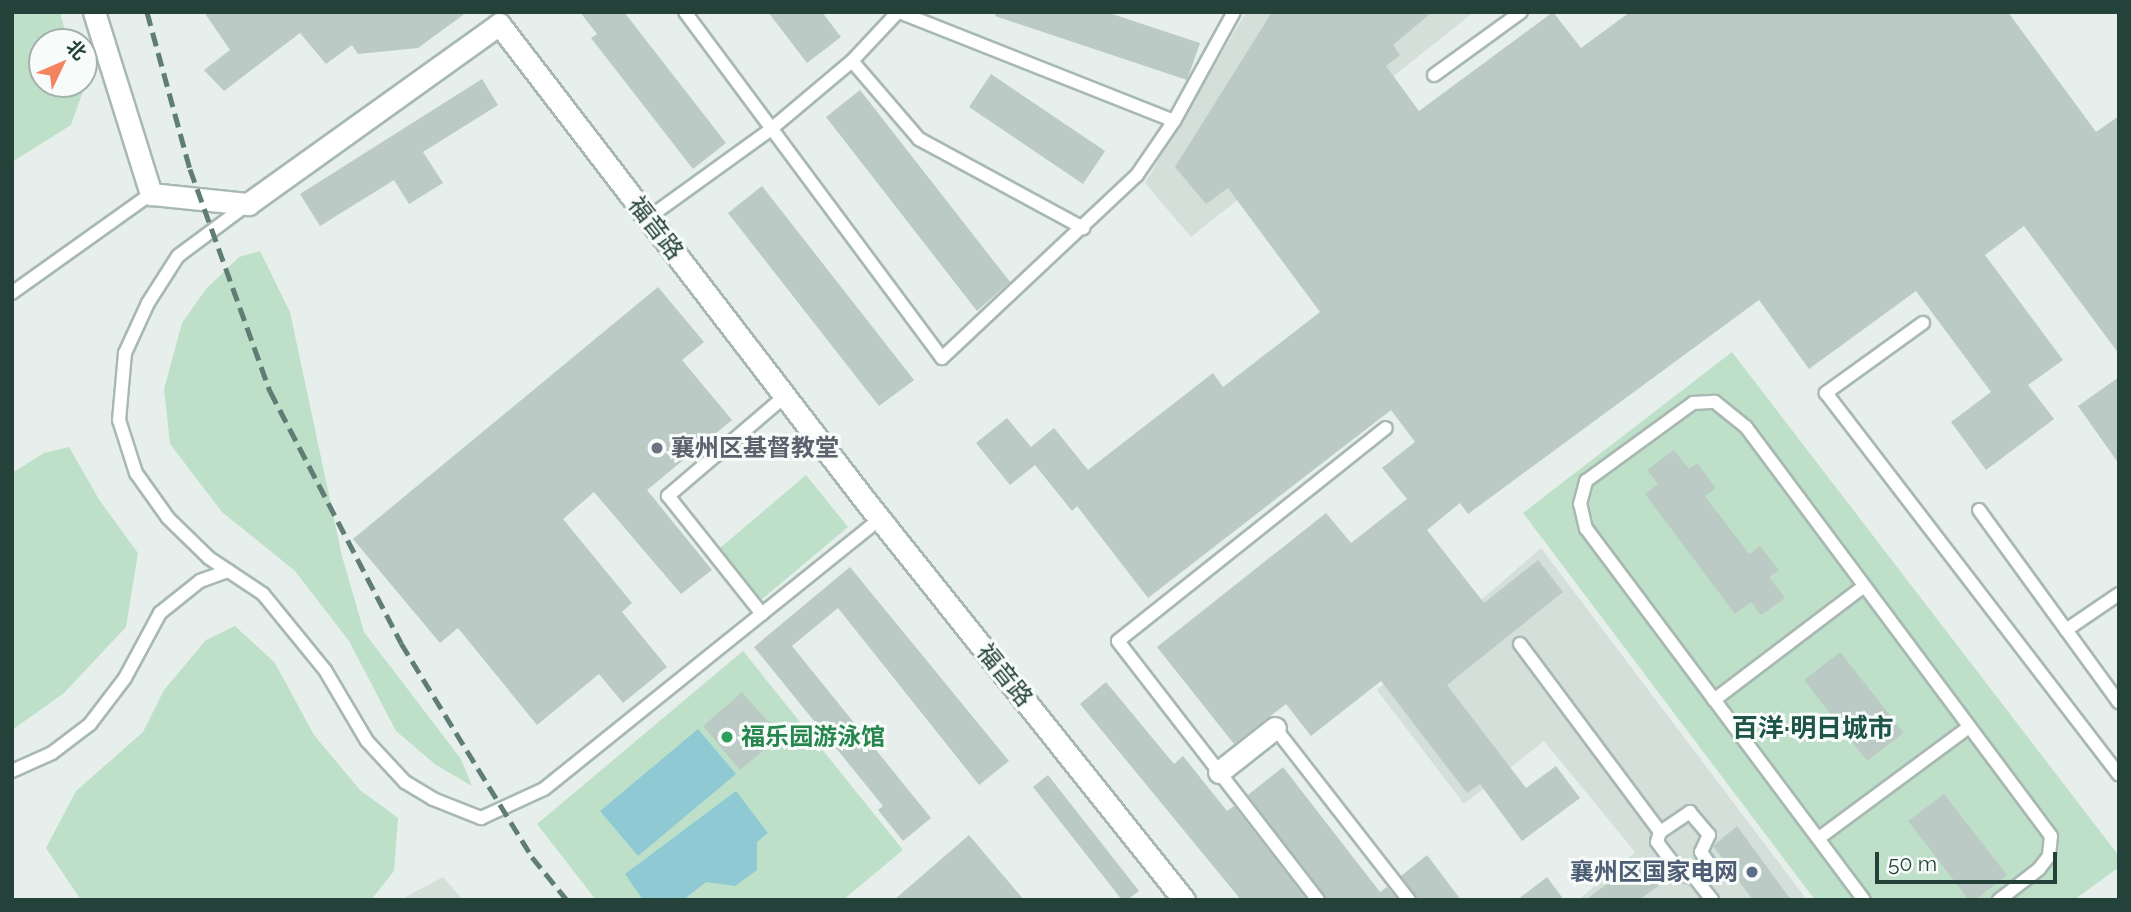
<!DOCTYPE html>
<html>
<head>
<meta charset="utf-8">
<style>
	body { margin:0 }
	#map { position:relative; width:2131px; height:912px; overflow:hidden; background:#e6efeb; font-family:Raleway,"Noto Sans SC",sans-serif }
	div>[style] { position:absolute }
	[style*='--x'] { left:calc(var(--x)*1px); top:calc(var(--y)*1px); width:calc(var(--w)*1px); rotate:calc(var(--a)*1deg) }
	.built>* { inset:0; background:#d4dfda }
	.green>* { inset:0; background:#bfe0c8 }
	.water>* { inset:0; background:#8ec9d4 }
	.building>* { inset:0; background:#bbcac4 }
	.roads { filter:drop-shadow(2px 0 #a8b8b2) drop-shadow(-2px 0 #a8b8b2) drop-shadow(0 2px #a8b8b2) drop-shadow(0 -2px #a8b8b2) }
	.lane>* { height:12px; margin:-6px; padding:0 6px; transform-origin:6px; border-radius:6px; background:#fff }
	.street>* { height:21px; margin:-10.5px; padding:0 10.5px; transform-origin:10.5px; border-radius:10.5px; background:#fff }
	.rail>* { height:5px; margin-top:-2.5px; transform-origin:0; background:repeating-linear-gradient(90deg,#5f7d75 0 14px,transparent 0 21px) }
	.dots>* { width:19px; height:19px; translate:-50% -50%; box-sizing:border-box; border:4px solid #f7fbf9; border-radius:50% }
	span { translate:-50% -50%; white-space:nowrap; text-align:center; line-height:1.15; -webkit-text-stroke:6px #f7fbf9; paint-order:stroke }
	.street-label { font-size:24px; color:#24423a }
	.worship-label { font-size:24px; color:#5b616d; font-weight:700 }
	.left { translate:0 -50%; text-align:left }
	.leisure-label { font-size:24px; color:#27864d; font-weight:700 }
	.service-label { font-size:24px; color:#4e5e75; font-weight:700 }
	.right { translate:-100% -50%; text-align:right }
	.neighbourhood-label { font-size:26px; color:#1f5548; font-weight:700 }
	.frame { position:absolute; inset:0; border:14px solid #24423a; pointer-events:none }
	.north { position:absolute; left:28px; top:28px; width:70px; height:70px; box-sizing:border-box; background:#f7fbf9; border:2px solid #a3b1ad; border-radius:50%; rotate:46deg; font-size:19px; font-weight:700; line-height:28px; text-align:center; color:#24423a }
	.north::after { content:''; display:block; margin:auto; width:24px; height:32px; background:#f4845f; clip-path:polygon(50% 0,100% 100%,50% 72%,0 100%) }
	.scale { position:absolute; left:1875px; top:852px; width:182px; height:32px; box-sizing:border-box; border:4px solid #24423a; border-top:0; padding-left:9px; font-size:21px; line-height:24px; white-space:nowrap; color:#24423a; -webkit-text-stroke:5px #f7fbf9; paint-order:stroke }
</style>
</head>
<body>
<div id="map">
	<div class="built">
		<i style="clip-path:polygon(1246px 12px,1474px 12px,1191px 237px,1145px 183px)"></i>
		<i style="clip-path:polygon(1541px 548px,1807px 900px,1578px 900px,1635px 852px,1544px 741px,1464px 804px,1377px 690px)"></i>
		<i style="clip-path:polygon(443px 877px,463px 900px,400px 900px)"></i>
	</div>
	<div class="green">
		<i style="clip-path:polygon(12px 12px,60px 12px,68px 42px,42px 42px,42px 84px,79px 84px,82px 94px,71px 125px,12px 162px)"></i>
		<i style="clip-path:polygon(260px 251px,290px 312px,342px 556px,364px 632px,461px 759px,472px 786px,436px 765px,396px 731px,349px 641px,295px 571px,222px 512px,170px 444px,164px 389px,182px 323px,206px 289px,239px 257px)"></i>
		<i style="clip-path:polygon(1732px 352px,2119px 856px,2119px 867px,2074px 900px,1815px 900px,1523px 513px)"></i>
		<i style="clip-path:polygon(69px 447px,100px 501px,138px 553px,126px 627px,64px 693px,12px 730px,12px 473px,44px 453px)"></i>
		<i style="clip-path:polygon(806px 475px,848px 527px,755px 605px,713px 554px)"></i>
		<i style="clip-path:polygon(235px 626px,275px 663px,314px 735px,360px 790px,398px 818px,394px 871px,371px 900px,81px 900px,46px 848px,76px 791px,143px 732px,164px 690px,206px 640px)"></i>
		<i style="clip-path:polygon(743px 651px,903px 850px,843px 900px,596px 900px,537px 824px)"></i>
	</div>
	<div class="water">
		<i style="clip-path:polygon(698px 729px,736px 774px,638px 856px,600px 811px)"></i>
		<i style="clip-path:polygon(736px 791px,768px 833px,757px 842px,757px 870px,735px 886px,706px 882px,683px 900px,643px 900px,625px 874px)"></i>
	</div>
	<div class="building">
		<i style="clip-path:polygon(204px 12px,467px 12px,418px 48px,358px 54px,352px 45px,326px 64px,300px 33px,224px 91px,204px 70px,230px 50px)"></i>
		<i style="clip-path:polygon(580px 12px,624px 12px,726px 143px,693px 169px,591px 38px,597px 34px)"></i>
		<i style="clip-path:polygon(768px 12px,822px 12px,841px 37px,807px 63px)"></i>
		<i style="clip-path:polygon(996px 12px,1106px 12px,1200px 43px,1187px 80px,995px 16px)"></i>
		<i style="clip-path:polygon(1272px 12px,1432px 12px,1393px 45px,1400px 55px,1386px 66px,1419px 111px,1553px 12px,1581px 48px,1630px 12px,2008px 12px,2096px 132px,2119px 116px,2119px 354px,2024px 226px,1985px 255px,2063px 360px,2028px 385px,2054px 419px,1986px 470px,1951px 422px,1991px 392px,1916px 291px,1809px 369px,1759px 300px,1468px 514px,1460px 503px,1427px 530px,1484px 603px,1538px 560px,1563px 592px,1447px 685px,1526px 788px,1556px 766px,1580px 798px,1522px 841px,1480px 784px,1467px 793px,1381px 681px,1311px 736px,1286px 704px,1234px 744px,1157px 647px,1326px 513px,1351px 543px,1407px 499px,1382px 468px,1415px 442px,1391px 410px,1148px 598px,1077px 506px,1072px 511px,1035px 465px,1010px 485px,976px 443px,1007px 418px,1031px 447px,1054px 428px,1088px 470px,1213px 373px,1223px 387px,1320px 312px,1228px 188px,1206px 204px,1175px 167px)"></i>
		<i style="clip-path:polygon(991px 74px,1105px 151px,1083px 184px,969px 107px)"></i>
		<i style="clip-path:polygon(482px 79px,498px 105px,423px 152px,443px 183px,409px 204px,394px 180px,320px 226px,300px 194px)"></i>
		<i style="clip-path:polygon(860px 90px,1010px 282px,977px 311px,826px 117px)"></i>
		<i style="clip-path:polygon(762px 186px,914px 380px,879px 406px,728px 213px)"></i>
		<i style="clip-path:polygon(658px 287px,704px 342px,682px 360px,732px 420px,647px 490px,712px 570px,681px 594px,594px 492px,563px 519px,632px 603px,622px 612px,667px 667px,623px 703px,599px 674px,537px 725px,458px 628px,440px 643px,353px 539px)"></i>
		<i style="clip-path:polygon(2119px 377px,2119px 464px,2078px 406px)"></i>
		<i style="clip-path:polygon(1674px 450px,1689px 469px,1697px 463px,1716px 488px,1705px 496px,1749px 554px,1760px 546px,1779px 570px,1769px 577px,1785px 598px,1761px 615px,1751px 602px,1735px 614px,1645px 494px,1658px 484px,1647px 470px)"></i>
		<i style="clip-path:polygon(850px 567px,1009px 761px,979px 785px,838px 608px,792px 646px,931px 818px,903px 841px,878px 810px,883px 806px,754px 647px)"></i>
		<i style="clip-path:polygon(1840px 652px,1904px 733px,1867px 761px,1804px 680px)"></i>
		<i style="clip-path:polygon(1106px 682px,1174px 764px,1183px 756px,1227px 811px,1234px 806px,1307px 900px,1241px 900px,1080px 704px)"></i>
		<i style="clip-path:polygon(742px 692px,781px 736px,740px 770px,703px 726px)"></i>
		<i style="clip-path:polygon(1283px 767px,1380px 892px,1387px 887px,1398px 900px,1327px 900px,1248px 795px)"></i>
		<i style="clip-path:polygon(1048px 775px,1139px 891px,1127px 900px,1122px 900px,1033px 787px)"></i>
		<i style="clip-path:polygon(1944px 794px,2007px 875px,1975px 900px,1969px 900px,1908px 821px)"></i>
		<i style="clip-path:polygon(1737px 826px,1791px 900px,1753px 900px,1713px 846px)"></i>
		<i style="clip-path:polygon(969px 835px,1024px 900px,894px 900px)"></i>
		<i style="clip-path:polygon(1427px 855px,1461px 900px,1418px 900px,1401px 876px)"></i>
		<i style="clip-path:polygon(1646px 856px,1665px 881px,1639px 900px,1585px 900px)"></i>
		<i style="clip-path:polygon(1547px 877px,1564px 900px,1517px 900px)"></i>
	</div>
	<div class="roads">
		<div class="lane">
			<i style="--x:685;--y:12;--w:431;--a:53.4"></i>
			<i style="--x:942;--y:358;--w:267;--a:-43.2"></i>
			<i style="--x:1137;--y:175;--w:65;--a:-55.6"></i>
			<i style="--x:899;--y:12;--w:296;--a:21.6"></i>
			<i style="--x:1174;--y:121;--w:124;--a:-61.2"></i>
			<i style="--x:852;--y:61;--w:103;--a:49.3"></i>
			<i style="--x:919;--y:139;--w:187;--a:28.5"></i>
			<i style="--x:1434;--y:75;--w:107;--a:-35.9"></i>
			<i style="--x:248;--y:204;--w:87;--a:143.4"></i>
			<i style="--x:178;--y:256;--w:56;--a:122.6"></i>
			<i style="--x:148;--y:303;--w:55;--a:114.7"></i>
			<i style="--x:125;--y:353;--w:67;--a:95.1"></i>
			<i style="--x:119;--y:420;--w:56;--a:72.2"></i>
			<i style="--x:136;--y:473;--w:55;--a:54.6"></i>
			<i style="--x:168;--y:518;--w:57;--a:44.3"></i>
			<i style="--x:209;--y:558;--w:65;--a:33.7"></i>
			<i style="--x:263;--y:594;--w:98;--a:50.8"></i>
			<i style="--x:325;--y:670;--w:82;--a:59.4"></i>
			<i style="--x:367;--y:741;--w:56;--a:47.2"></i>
			<i style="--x:405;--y:782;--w:33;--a:31"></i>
			<i style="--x:433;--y:799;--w:52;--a:21.6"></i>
			<i style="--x:481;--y:818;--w:69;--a:-24.7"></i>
			<i style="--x:544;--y:789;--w:431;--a:-38.8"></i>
			<i style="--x:648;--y:218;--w:150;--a:-35.8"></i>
			<i style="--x:770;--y:130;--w:107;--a:-40.1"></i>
			<i style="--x:852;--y:61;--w:67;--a:-46.8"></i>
			<i style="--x:12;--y:293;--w:171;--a:-35.5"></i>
			<i style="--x:1923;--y:323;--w:120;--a:144.2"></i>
			<i style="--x:1826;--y:393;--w:481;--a:52.5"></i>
			<i style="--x:1979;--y:510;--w:238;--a:54"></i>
			<i style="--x:762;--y:614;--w:151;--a:-128.5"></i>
			<i style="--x:668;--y:496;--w:154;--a:-40.5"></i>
			<i style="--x:2066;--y:630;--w:64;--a:-34.2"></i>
			<i style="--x:1520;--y:644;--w:234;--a:53.3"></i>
			<i style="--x:1714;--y:700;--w:188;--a:-37.2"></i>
			<i style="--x:1275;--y:728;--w:218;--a:52.1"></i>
			<i style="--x:12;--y:771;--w:44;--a:-24.2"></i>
			<i style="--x:52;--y:753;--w:48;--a:-37.3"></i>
			<i style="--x:90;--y:724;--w:58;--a:-52.7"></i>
			<i style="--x:125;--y:678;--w:74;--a:-61.7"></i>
			<i style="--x:160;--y:613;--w:51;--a:-38.7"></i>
			<i style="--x:200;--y:581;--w:30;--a:-20"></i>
			<i style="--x:1819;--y:838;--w:187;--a:-36.5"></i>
			<i style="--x:1695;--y:878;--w:20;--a:-37"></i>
			<i style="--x:1711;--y:866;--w:17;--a:-126"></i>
			<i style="--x:1701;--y:852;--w:19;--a:-65"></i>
			<i style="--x:1709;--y:835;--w:30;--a:-130"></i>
			<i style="--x:1690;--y:812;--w:36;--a:146"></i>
			<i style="--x:1660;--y:832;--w:10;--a:107"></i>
			<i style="--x:1657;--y:842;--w:40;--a:53"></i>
			<i style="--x:1681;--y:874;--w:15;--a:16"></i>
			<i style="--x:1695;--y:878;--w:28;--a:52"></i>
			<i style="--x:1318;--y:900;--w:327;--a:-127.7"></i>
			<i style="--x:1118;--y:641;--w:342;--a:-38.5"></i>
			<i style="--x:1864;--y:900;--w:464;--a:-126.8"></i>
			<i style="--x:1586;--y:529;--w:26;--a:-103"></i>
			<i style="--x:1580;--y:504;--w:24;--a:-75"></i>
			<i style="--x:1586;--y:481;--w:132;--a:-36.1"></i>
			<i style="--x:1693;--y:403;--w:22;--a:-3"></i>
			<i style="--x:1715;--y:402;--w:40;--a:39"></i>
			<i style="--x:1746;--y:427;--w:510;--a:53.29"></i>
			<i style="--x:2051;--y:836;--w:20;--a:96"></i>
			<i style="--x:2049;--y:856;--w:16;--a:128"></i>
			<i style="--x:2039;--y:869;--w:51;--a:142.2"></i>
		</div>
		<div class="street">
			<i style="--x:94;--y:12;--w:191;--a:72.6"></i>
			<i style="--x:151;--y:194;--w:98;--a:5.9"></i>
			<i style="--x:248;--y:204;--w:309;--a:-35.6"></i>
			<i style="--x:499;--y:24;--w:604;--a:52.47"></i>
			<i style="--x:867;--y:503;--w:508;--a:51.39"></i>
			<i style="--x:1219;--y:772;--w:71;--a:-38.2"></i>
		</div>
	</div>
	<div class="rail">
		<i style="--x:147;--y:12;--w:163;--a:74.7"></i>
		<i style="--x:190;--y:169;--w:236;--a:70.2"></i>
		<i style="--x:270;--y:391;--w:284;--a:62.5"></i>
		<i style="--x:401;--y:643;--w:251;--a:58.5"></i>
		<i style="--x:532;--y:857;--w:55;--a:50.9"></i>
	</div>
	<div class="dots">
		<i style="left:657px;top:448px;background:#6b7280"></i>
		<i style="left:727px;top:737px;background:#2e9e5b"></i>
		<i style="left:1752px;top:872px;background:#5c6f8a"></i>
	</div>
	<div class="street-label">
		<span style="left:656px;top:228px;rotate:52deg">福音路</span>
		<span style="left:1005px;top:675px;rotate:51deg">福音路</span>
	</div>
	<div class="worship-label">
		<span class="left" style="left:671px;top:448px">襄州区基督教堂</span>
	</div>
	<div class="leisure-label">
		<span class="left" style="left:741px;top:737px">福乐园游泳馆</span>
	</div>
	<div class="service-label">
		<span class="right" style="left:1738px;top:872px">襄州区国家电网</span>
	</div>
	<div class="neighbourhood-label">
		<span style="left:1813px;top:729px">百洋·明日城市</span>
	</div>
	<div class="frame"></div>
	<div class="north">北</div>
	<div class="scale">50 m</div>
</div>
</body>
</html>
